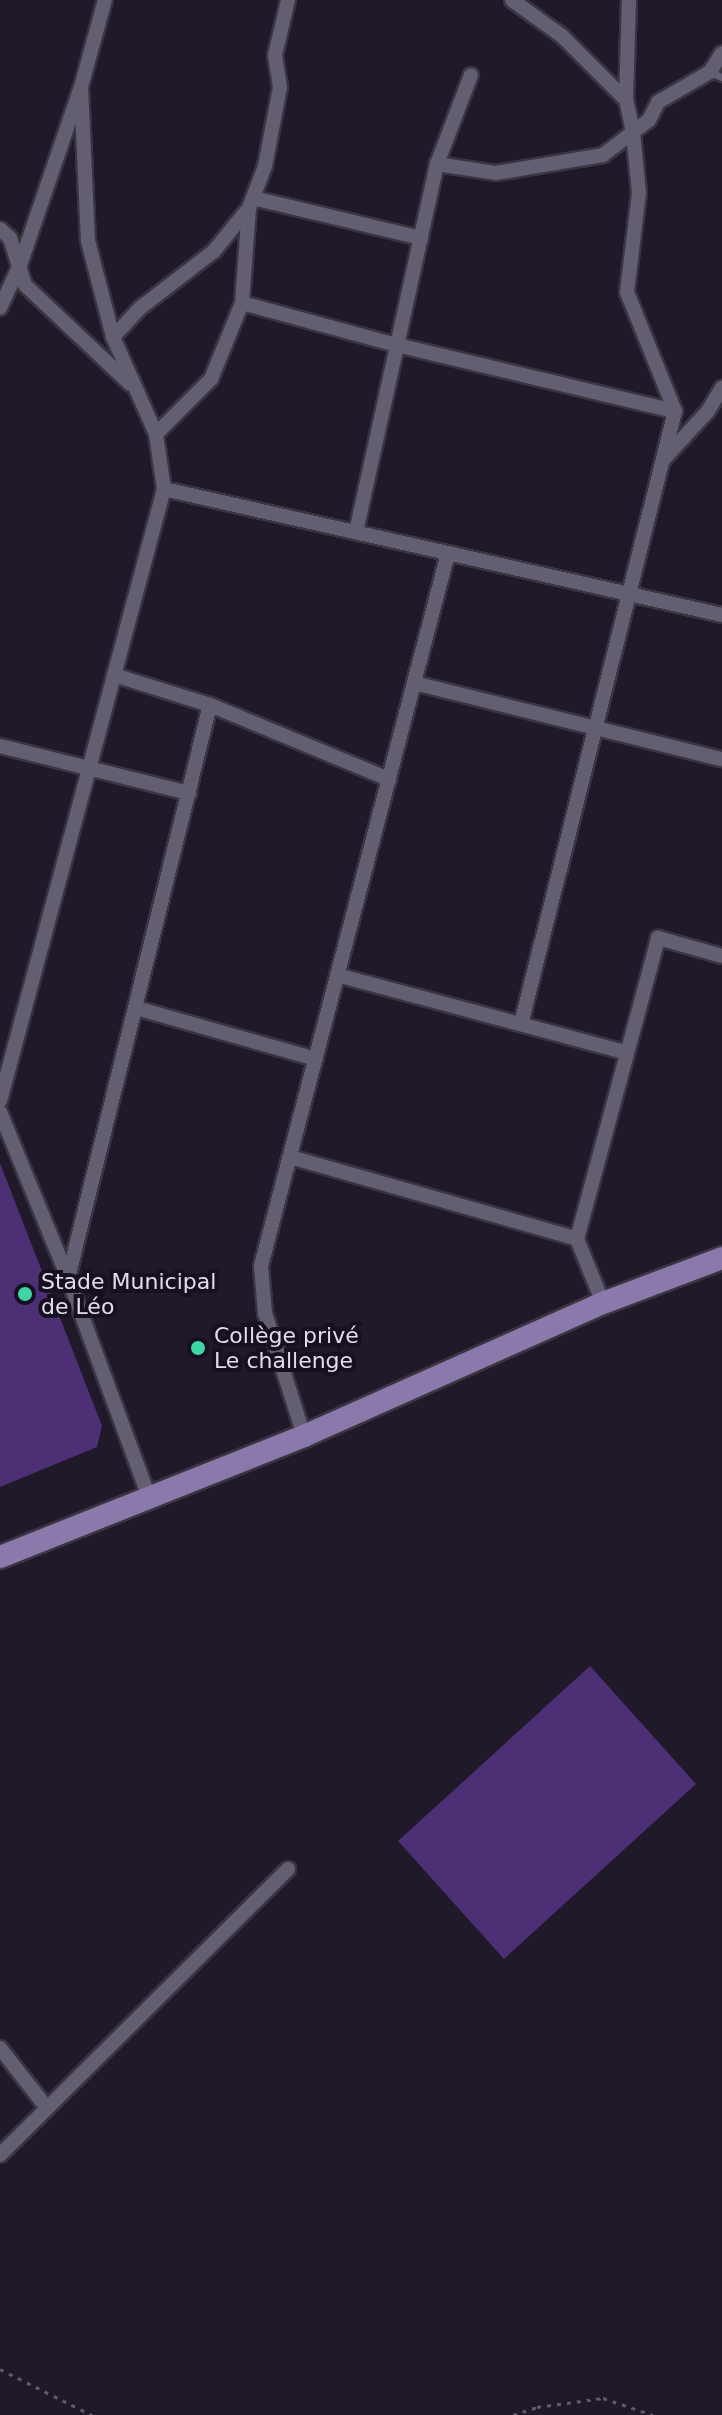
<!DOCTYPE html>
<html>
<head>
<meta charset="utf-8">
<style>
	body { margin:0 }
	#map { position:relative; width:722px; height:2415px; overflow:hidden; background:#1f192a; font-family:"DejaVu Sans",sans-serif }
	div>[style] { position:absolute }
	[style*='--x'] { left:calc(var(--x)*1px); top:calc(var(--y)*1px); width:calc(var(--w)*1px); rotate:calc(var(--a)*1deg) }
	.green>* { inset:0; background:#4d2f75 }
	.path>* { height:3px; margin-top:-1.5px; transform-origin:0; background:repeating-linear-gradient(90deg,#5f5969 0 4px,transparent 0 10px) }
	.roads { filter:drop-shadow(2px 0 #393541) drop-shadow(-2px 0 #393541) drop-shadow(0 2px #393541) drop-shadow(0 -2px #393541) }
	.service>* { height:7px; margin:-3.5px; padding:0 3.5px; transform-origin:3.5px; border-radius:3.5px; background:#645e72 }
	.minor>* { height:14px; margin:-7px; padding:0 7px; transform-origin:7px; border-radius:7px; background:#645e72 }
	.primary>* { height:22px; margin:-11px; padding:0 11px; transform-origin:11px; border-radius:11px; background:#8a79aa }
	.dots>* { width:22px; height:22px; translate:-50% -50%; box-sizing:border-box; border:4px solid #161020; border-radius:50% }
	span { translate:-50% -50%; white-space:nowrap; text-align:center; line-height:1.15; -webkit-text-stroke:8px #161020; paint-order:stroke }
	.poi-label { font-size:22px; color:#e1dde9 }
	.left { translate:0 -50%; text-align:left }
</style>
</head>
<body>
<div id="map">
	<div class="green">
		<i style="clip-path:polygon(0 1163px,102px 1426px,97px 1447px,0 1487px)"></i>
		<i style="clip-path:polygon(590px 1666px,696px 1784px,504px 1959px,398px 1841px)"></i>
	</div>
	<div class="path">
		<i style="--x:0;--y:2369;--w:103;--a:26.6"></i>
		<i style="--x:513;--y:2415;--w:25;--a:-18"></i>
		<i style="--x:537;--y:2407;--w:67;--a:-7.8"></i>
		<i style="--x:603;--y:2398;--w:53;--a:18.8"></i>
	</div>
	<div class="roads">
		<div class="service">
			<i style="--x:710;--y:72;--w:13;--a:23"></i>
		</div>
		<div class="minor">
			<i style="--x:512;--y:0;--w:62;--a:35.8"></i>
			<i style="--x:562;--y:36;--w:91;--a:45"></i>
			<i style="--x:437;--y:164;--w:60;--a:8.7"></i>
			<i style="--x:496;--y:173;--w:109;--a:-9.5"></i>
			<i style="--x:603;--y:155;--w:58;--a:-37.3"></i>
			<i style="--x:649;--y:120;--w:20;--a:-63"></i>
			<i style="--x:658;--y:102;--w:60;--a:-30"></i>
			<i style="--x:710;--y:72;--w:22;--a:-58"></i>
			<i style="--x:253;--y:198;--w:173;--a:13.4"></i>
			<i style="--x:0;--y:229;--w:13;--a:42"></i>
			<i style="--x:10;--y:238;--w:49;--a:72.3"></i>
			<i style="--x:25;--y:285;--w:144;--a:43.3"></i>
			<i style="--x:242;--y:303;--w:161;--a:15.2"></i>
			<i style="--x:397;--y:345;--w:286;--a:13.4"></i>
			<i style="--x:0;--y:308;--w:47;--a:-65.1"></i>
			<i style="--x:20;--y:265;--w:188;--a:-71.1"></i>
			<i style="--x:81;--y:87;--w:90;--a:-74.6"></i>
			<i style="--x:113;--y:337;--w:40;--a:-47"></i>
			<i style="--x:140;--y:308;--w:93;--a:-37.6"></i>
			<i style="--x:214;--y:251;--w:55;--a:-50.9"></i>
			<i style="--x:249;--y:208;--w:45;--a:-69.1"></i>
			<i style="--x:265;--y:166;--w:80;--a:-79.2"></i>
			<i style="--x:280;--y:87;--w:32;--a:-99"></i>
			<i style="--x:275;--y:55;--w:57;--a:-76.7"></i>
			<i style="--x:156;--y:434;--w:78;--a:-45"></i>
			<i style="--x:211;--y:379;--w:82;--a:-67.8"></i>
			<i style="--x:242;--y:303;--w:95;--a:-85.8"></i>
			<i style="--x:664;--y:459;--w:65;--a:-47.5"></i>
			<i style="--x:708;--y:411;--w:27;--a:-59"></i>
			<i style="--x:164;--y:489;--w:572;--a:12.72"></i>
			<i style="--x:356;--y:532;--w:377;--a:-77.6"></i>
			<i style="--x:437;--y:164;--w:95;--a:-69.1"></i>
			<i style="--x:114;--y:675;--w:101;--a:17.4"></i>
			<i style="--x:210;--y:705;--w:194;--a:22.5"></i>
			<i style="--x:414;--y:683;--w:317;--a:13.9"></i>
			<i style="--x:0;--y:746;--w:195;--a:14"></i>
			<i style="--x:337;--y:975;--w:298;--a:15"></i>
			<i style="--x:136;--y:1008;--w:187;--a:15.8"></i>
			<i style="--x:521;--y:1024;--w:632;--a:-75.9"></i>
			<i style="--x:675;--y:411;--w:128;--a:-112"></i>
			<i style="--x:627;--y:292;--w:100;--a:-83.1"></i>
			<i style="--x:639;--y:193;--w:61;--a:-95.6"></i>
			<i style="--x:633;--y:132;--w:33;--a:-102"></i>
			<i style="--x:626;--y:100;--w:100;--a:-88.3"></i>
			<i style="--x:0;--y:1101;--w:634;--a:-75"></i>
			<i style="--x:164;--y:489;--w:56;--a:-98.3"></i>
			<i style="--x:156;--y:434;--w:106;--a:-113.9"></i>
			<i style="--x:113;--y:337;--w:99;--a:-104.6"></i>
			<i style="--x:88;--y:241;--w:154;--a:-92.6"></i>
			<i style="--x:0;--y:1112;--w:179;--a:67.7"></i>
			<i style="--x:68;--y:1278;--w:233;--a:69.7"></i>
			<i style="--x:290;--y:1157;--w:298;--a:15.9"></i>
			<i style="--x:68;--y:1278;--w:590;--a:-76.08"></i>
			<i style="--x:603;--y:1303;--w:69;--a:-112.1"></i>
			<i style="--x:577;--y:1239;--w:312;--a:-74.9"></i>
			<i style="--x:658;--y:938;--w:66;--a:15.7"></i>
			<i style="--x:304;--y:1436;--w:129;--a:-107.6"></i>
			<i style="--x:265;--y:1313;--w:47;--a:-94.9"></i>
			<i style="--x:261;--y:1266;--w:737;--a:-75.3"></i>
			<i style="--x:0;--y:2048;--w:76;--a:51.9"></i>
			<i style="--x:0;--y:2155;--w:406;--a:-44.8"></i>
		</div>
		<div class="primary">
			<i style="--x:0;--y:1557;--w:327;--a:-21.7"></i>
			<i style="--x:304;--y:1436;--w:327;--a:-24"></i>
			<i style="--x:603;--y:1303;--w:127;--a:-20.7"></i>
		</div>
	</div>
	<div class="dots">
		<i style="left:25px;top:1294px;background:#3ed4a3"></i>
		<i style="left:198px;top:1348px;background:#3ed4a3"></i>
	</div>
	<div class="poi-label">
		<span class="left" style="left:41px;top:1294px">Stade Municipal<br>de Léo</span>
		<span class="left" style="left:214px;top:1348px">Collège privé<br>Le challenge</span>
	</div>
</div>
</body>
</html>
